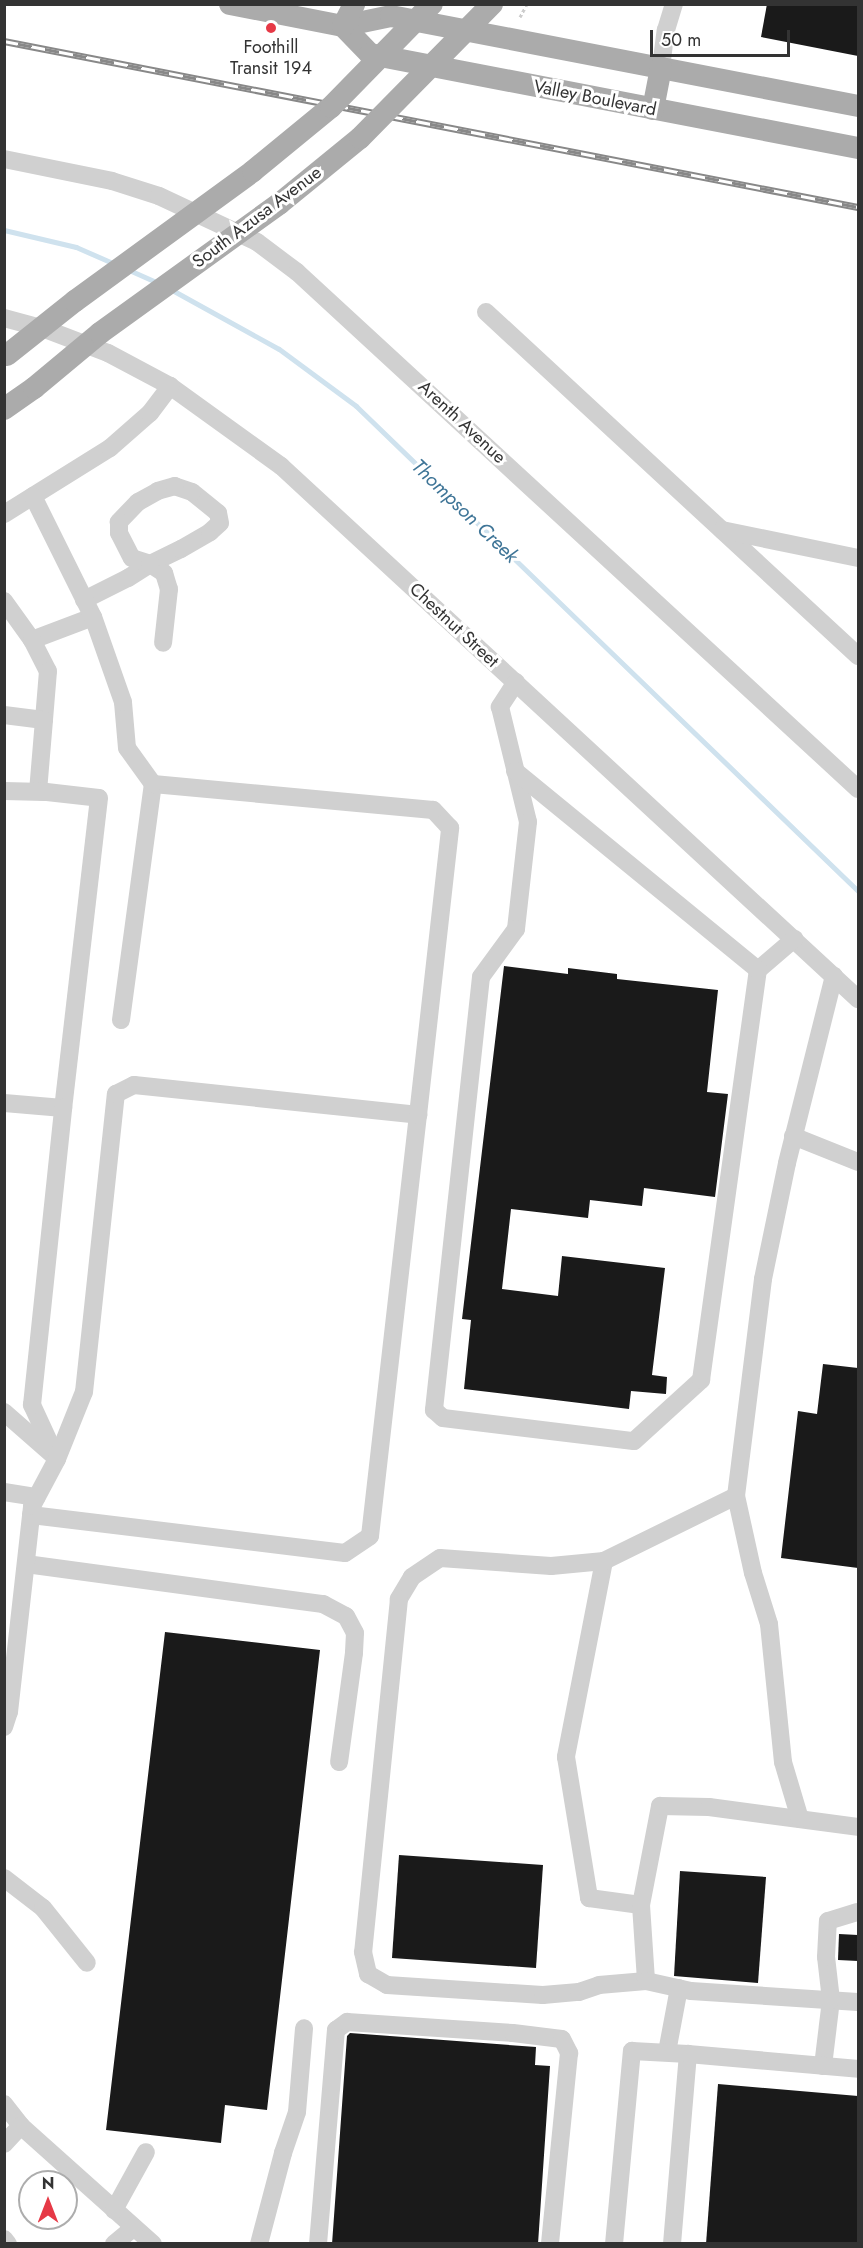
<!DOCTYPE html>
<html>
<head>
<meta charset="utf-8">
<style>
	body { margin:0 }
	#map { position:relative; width:863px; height:2248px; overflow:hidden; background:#fff; font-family:Jost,sans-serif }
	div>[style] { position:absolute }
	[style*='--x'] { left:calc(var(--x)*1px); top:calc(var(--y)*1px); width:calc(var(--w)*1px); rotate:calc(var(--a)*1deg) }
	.stream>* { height:5px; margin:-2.5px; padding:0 2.5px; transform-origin:2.5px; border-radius:2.5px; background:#cfe2ee }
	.building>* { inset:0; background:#1a1a1a }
	.path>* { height:3px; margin-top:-1.5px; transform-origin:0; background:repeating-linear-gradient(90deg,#cdcdcd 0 3px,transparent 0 6px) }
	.minor>* { height:18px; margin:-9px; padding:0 9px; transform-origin:9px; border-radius:9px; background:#d0d0d0 }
	.major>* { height:22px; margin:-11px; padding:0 11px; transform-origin:11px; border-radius:11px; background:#ababab }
	.rail>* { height:7px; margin-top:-3.5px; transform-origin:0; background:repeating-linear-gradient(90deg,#fff 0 14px,#888 0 28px); box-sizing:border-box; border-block:2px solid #888 }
	.major-bridge>* { height:22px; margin:-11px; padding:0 11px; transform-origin:11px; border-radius:11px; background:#ababab }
	.dots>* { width:16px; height:16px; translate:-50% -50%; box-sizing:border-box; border:3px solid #fff; border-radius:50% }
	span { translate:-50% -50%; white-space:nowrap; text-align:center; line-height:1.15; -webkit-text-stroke:6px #fff; paint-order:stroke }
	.poi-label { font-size:18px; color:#333 }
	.street-label { font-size:18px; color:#333 }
	.water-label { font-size:20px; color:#3f7597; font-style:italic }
	.frame { position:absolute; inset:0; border:6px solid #333; pointer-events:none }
	.north { position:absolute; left:18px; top:2170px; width:60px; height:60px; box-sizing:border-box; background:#fff; border:2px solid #adadad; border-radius:50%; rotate:0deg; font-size:16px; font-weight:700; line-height:24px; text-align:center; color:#333 }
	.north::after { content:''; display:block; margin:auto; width:21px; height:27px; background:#e63946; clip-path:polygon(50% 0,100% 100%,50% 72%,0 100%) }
	.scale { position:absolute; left:650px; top:30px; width:140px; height:27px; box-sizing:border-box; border:3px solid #333; border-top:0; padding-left:8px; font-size:18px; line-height:21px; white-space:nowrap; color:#333; -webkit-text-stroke:4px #fff; paint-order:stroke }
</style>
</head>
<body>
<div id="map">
	<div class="stream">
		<i style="--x:4;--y:230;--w:74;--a:13.3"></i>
		<i style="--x:76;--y:247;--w:43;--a:23.6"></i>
		<i style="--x:129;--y:270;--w:32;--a:24"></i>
		<i style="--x:172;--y:290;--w:122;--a:28.9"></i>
		<i style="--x:279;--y:349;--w:96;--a:36.5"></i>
		<i style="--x:356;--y:406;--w:698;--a:44.01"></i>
	</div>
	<div class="building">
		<i style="clip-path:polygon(767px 4px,858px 4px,858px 56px,761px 37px)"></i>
		<i style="clip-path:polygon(504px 966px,568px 974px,568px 968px,617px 974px,617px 979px,718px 990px,707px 1092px,728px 1094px,715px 1197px,644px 1188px,642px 1206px,590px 1200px,588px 1218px,511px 1209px,502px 1289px,558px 1296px,562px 1256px,665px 1268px,652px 1375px,667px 1377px,666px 1394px,631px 1391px,629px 1409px,464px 1389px,471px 1320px,462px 1319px)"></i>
		<i style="clip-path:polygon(823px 1364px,858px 1368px,858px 1568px,781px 1558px,798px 1411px,817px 1414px)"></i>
		<i style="clip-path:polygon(165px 1632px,320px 1650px,267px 2110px,225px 2105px,221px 2143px,106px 2130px)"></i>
		<i style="clip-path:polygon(399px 1855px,543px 1865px,536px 1968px,392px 1958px)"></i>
		<i style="clip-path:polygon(680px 1871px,766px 1877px,758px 1983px,674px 1976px)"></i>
		<i style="clip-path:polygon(839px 1934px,858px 1935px,858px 1961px,838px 1960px)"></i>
		<i style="clip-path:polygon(350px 2033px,536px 2047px,535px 2065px,550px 2066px,538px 2244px,332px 2244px,347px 2036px)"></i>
		<i style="clip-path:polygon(718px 2084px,858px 2096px,858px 2244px,706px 2244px)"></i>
	</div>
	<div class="path">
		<i style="--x:520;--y:17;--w:15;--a:-62"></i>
	</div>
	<div class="minor">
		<i style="--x:661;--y:68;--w:38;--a:-83"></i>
		<i style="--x:666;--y:30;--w:27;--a:-73"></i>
		<i style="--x:4;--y:159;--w:110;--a:11.5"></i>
		<i style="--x:112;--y:181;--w:49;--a:17.7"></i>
		<i style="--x:159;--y:196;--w:108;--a:25.1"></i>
		<i style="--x:257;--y:242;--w:50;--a:36.9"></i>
		<i style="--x:297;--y:272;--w:763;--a:42.66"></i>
		<i style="--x:486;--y:312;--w:507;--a:42.76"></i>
		<i style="--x:4;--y:318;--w:42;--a:15"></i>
		<i style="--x:45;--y:329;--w:67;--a:20.9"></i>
		<i style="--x:108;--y:353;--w:70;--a:28"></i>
		<i style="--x:170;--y:386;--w:137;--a:35.8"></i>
		<i style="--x:281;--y:466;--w:786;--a:42.73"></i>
		<i style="--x:4;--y:514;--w:125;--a:-31.9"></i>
		<i style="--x:110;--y:448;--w:53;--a:-41.2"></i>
		<i style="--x:150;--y:413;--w:34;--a:-53"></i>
		<i style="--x:722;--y:530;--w:139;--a:11.6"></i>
		<i style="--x:84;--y:600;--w:49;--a:-26.6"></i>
		<i style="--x:128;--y:578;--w:26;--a:-32"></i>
		<i style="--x:150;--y:564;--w:34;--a:-26"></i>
		<i style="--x:181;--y:549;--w:34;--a:-30"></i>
		<i style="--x:210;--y:532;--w:13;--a:-42"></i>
		<i style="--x:220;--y:523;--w:10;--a:-101"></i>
		<i style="--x:218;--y:513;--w:33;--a:-141"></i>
		<i style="--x:192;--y:492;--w:18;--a:-161"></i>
		<i style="--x:175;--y:486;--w:18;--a:164"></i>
		<i style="--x:158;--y:491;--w:23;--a:151"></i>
		<i style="--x:138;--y:502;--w:28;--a:134"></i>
		<i style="--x:119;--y:522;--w:11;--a:90"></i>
		<i style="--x:119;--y:533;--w:28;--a:63"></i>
		<i style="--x:132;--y:558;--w:19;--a:18"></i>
		<i style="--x:150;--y:564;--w:17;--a:33"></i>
		<i style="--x:164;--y:573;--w:17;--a:73"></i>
		<i style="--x:169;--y:589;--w:54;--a:96.3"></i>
		<i style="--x:4;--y:601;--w:48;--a:54.3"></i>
		<i style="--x:32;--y:640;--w:65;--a:-20.7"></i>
		<i style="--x:93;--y:617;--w:135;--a:-116.4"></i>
		<i style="--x:32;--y:640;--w:35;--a:63"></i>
		<i style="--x:48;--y:671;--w:49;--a:94.7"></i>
		<i style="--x:516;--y:682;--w:30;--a:123"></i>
		<i style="--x:500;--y:707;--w:118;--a:76.3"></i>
		<i style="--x:528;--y:822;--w:108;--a:96.4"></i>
		<i style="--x:516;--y:929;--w:59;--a:126.1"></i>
		<i style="--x:481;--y:977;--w:436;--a:96.2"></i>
		<i style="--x:434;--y:1410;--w:12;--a:42"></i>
		<i style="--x:443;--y:1418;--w:192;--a:6.9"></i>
		<i style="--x:634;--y:1441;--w:91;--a:-42.3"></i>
		<i style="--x:701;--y:1380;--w:414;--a:-82.1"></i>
		<i style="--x:758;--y:970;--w:48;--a:-40.7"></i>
		<i style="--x:4;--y:715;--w:40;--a:7.1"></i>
		<i style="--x:44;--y:720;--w:71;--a:94.8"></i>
		<i style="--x:38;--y:791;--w:61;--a:6.5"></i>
		<i style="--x:99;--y:798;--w:312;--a:96.6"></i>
		<i style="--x:63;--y:1108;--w:59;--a:-175.2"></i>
		<i style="--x:515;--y:771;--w:314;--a:39.3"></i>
		<i style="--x:4;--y:791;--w:41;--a:1.4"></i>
		<i style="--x:121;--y:1020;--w:238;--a:-82.3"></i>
		<i style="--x:793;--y:1136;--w:70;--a:21.8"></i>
		<i style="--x:4;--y:1412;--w:64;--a:41.2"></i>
		<i style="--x:57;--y:1459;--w:60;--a:-114.8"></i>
		<i style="--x:32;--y:1405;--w:299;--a:-84"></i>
		<i style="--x:4;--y:1492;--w:33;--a:9"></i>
		<i style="--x:736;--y:1496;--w:147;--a:153.8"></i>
		<i style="--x:604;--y:1561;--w:200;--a:101"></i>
		<i style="--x:566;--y:1757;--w:143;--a:80.7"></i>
		<i style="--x:589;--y:1898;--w:52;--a:7.7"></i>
		<i style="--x:641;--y:1905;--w:101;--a:-79.1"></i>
		<i style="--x:660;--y:1806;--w:49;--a:1.2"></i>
		<i style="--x:709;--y:1807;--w:150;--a:7.6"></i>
		<i style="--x:31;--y:1515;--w:316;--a:6.9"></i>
		<i style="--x:345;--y:1553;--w:30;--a:-34"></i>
		<i style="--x:370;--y:1536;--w:424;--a:-83.5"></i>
		<i style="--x:604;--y:1561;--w:53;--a:174.6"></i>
		<i style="--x:551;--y:1566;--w:111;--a:-175.9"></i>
		<i style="--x:440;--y:1558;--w:34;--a:146"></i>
		<i style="--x:412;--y:1577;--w:26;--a:121"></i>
		<i style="--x:399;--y:1599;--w:355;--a:95.8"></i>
		<i style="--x:363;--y:1952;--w:23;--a:77"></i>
		<i style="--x:368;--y:1974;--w:22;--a:30"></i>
		<i style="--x:387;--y:1985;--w:156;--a:3.7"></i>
		<i style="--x:543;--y:1995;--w:36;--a:-5"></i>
		<i style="--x:579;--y:1992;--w:21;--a:-19"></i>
		<i style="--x:599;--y:1985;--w:47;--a:-4.9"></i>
		<i style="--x:26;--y:1564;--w:300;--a:7.7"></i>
		<i style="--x:323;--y:1604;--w:26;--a:28"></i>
		<i style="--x:346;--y:1616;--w:19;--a:62"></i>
		<i style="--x:355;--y:1633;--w:20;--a:93"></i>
		<i style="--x:354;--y:1653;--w:110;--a:97.8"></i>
		<i style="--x:4;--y:1727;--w:16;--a:-72"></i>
		<i style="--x:9;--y:1712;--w:207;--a:-83.6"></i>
		<i style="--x:32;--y:1506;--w:53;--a:-62"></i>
		<i style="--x:57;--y:1459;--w:72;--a:-68.1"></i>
		<i style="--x:84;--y:1392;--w:300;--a:-83.9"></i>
		<i style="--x:116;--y:1094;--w:20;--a:-27"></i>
		<i style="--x:134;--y:1085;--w:286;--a:6"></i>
		<i style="--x:418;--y:1115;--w:289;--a:-83.6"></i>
		<i style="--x:450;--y:828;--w:25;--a:-133"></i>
		<i style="--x:433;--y:810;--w:281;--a:-174.7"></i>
		<i style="--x:153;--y:784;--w:44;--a:-125.8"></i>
		<i style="--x:127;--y:748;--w:46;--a:-95"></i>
		<i style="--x:123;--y:702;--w:90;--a:-109.4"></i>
		<i style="--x:800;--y:1819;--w:59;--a:-106.6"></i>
		<i style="--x:783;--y:1762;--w:139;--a:-95.8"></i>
		<i style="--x:769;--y:1624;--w:53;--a:-107.4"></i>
		<i style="--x:753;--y:1573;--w:79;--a:-102.4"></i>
		<i style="--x:736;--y:1496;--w:219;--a:-82.9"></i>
		<i style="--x:763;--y:1279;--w:118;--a:-78.3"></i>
		<i style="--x:787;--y:1163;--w:193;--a:-75.9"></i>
		<i style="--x:4;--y:1878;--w:49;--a:37.6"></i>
		<i style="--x:43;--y:1908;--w:70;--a:51.3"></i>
		<i style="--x:641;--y:1905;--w:76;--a:86.2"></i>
		<i style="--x:646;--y:1981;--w:46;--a:12.5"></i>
		<i style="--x:691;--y:1991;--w:167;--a:3.8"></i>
		<i style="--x:667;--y:2052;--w:65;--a:-79.4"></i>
		<i style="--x:823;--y:2066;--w:66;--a:-83.1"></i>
		<i style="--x:831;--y:2000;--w:43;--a:-96.6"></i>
		<i style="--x:826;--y:1957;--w:36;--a:-87"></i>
		<i style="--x:828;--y:1921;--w:31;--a:-17"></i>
		<i style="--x:4;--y:2104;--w:28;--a:52"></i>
		<i style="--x:21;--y:2126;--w:177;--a:41.8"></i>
		<i style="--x:4;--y:2144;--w:25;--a:-47"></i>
		<i style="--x:114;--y:2210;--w:66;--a:-61.1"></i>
		<i style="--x:4;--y:2239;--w:6;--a:51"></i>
		<i style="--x:114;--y:2244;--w:26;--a:-40"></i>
		<i style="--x:259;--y:2244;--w:94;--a:-75.2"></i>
		<i style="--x:283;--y:2153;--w:43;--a:-71.1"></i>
		<i style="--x:297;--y:2112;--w:84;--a:-85.2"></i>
		<i style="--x:318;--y:2244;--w:215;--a:-85.2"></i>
		<i style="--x:336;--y:2030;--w:14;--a:-36"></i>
		<i style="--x:347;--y:2022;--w:166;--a:3.8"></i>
		<i style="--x:513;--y:2033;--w:49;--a:7"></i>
		<i style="--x:562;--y:2039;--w:16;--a:63"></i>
		<i style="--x:569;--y:2053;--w:192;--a:95.7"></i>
		<i style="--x:614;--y:2244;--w:194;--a:-84.7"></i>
		<i style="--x:632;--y:2051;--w:56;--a:3.1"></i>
		<i style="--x:672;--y:2244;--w:191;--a:-85.2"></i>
		<i style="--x:688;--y:2054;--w:171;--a:5"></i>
	</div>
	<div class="major">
		<i style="--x:230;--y:4;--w:115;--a:11"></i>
		<i style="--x:343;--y:26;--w:49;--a:-11.8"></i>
		<i style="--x:391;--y:16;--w:476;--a:10.9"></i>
		<i style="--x:343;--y:26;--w:39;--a:46"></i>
		<i style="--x:370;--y:54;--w:497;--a:10.9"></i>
		<i style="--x:343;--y:26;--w:25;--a:-63"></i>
		<i style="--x:653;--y:109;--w:42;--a:-79"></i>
		<i style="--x:4;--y:409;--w:37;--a:-35"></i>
	</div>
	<div class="rail">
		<i style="--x:4;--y:41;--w:870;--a:11"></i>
	</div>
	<div class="major-bridge">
		<i style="--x:7;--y:355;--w:87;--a:-38.5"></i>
		<i style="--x:75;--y:301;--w:220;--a:-36.1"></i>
		<i style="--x:253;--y:171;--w:101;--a:-39.4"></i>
		<i style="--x:331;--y:107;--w:144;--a:-45.6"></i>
		<i style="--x:34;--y:388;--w:86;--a:-39.8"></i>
		<i style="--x:100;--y:333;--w:221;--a:-35.8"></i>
		<i style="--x:279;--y:204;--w:104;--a:-39.2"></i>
		<i style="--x:360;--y:138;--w:188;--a:-45.4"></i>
	</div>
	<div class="dots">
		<i style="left:271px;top:28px;background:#e63946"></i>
	</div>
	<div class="poi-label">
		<span style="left:271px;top:58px">Foothill<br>Transit 194</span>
	</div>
	<div class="street-label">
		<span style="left:595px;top:98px;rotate:11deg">Valley Boulevard</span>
		<span style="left:257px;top:217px;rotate:-37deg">South Azusa Avenue</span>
		<span style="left:462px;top:422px;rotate:43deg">Arenth Avenue</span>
		<span style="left:454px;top:625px;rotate:43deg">Chestnut Street</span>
	</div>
	<div class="water-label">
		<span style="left:465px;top:511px;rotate:44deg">Thompson Creek</span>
	</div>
	<div class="frame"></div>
	<div class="north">N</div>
	<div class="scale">50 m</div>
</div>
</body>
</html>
